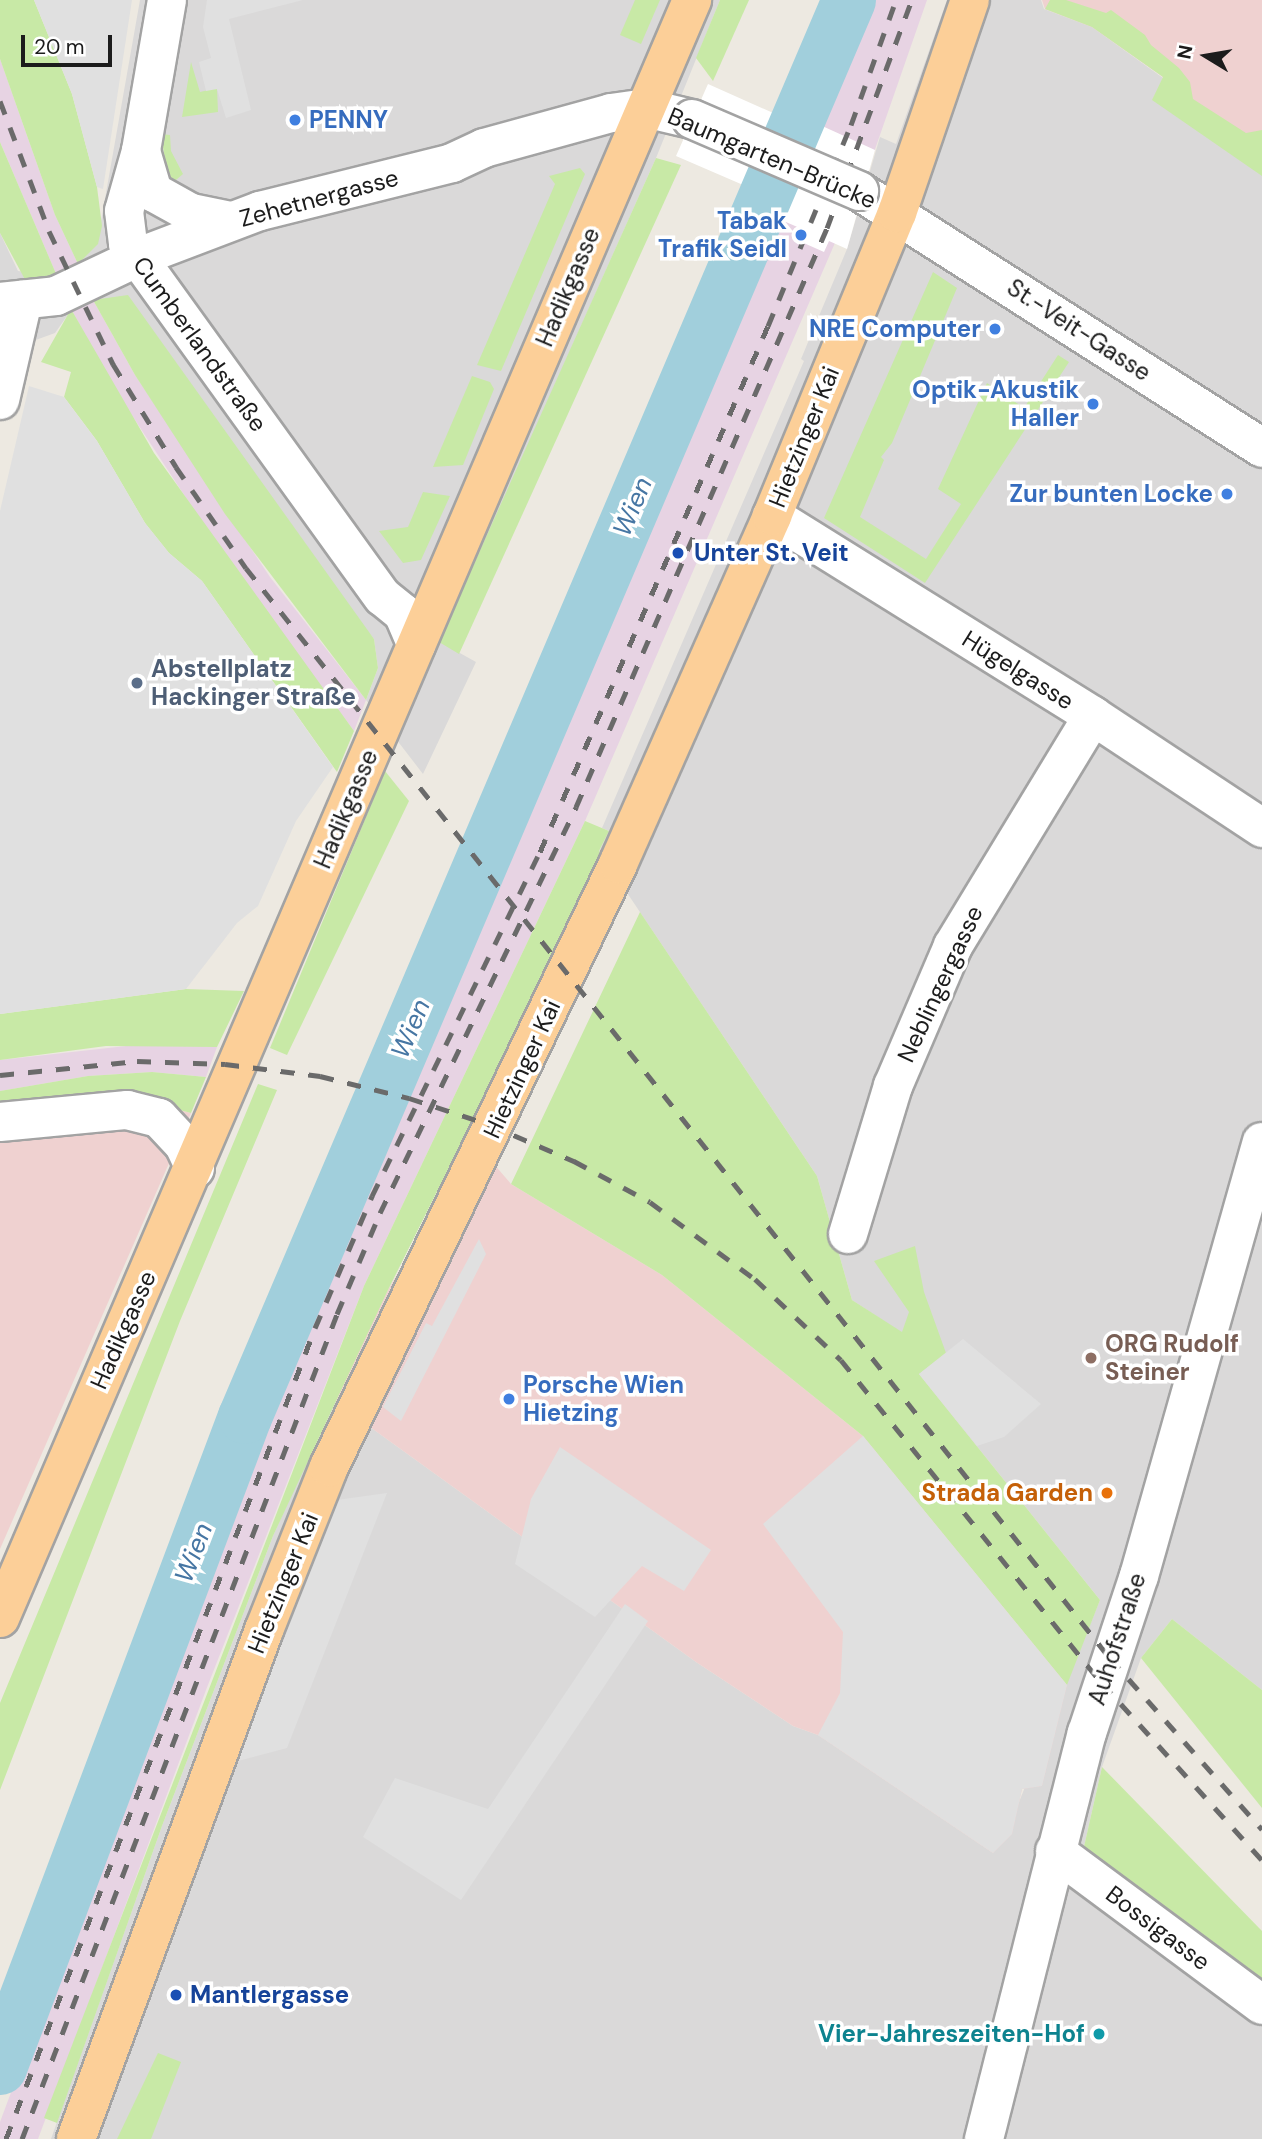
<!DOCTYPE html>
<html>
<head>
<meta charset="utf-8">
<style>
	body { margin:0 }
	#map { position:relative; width:1262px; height:2139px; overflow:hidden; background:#ede9e1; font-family:"DM Sans",sans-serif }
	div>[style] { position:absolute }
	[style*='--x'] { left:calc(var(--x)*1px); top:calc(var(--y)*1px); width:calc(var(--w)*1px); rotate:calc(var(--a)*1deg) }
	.residential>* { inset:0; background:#dad9d9 }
	.commercial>* { inset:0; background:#efd1d0 }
	.industrial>* { inset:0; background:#e7d3e3 }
	.grass>* { inset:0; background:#c8e9a6 }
	.parking>* { inset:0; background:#e0e0e0 }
	.pier>* { inset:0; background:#fff }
	.river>* { height:54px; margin:-27px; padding:0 27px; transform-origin:27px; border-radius:27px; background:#a1cfdc }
	.roads { filter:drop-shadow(2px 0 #a3a3a3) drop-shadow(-2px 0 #a3a3a3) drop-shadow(0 2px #a3a3a3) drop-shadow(0 -2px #a3a3a3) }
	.minor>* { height:38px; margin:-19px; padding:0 19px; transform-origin:19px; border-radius:19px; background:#fff }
	.major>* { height:38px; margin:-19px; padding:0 19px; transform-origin:19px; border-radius:19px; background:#fccf98 }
	.rail>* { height:5px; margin-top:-2.5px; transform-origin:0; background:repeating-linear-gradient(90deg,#6a6a6a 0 14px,transparent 0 28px) }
	.bridges { filter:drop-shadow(2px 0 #a3a3a3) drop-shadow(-2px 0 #a3a3a3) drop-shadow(0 2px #a3a3a3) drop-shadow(0 -2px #a3a3a3) }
	.minor-bridge>* { height:38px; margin:-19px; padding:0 19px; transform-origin:19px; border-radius:19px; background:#fff }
	.dots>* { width:19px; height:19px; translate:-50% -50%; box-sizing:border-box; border:4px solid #fff; border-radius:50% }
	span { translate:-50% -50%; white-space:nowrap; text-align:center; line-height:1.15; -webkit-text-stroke:7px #fff; paint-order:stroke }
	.shop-label { font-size:24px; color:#366cbe; font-weight:700 }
	.left { translate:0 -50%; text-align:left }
	.right { translate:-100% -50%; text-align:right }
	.street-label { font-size:24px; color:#1c1c1c }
	.transit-label { font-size:24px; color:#164399; font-weight:700 }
	.service-label { font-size:24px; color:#4e5e75; font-weight:700 }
	.education-label { font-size:24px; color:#785e54; font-weight:700 }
	.food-label { font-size:24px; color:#c56008; font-weight:700 }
	.culture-label { font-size:24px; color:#0d838f; font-weight:700 }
	.water-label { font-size:26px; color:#4676a3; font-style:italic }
	.north { position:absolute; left:1171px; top:21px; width:70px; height:70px; -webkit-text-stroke:5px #fff; paint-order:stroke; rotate:281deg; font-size:19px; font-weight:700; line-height:28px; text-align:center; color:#1c1c1c }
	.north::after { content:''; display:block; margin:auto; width:24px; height:32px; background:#1c1c1c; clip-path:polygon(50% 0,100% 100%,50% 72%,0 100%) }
	.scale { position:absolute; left:21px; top:35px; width:91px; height:32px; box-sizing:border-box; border:4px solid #1c1c1c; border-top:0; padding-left:9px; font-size:21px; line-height:24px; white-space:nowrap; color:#1c1c1c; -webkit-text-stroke:5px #fff; paint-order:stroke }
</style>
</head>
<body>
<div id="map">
	<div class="residential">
		<i style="clip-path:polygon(140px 0,720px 0,656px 158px,440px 642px,476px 662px,423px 774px,366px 700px,378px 668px,374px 639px,93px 300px,72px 309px,55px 333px,0 353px,0 233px,18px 271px,57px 276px,78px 264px,97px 244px)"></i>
		<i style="clip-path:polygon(947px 0,1041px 0,1044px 9px,1092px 27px,1163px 78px,1153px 99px,1262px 175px,1262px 1690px,1172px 1619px,1141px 1658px,1102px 1767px,1083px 1851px,1262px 1979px,1262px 2139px,51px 2139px,162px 1826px,273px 1536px,334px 1401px,696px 1662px,793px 1726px,818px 1735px,993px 1853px,1017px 1807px,1100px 1600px,919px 1374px,902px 1333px,852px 1300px,817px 1176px,599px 851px,609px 831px,602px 828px,804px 361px,801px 359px,847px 249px,880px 137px,896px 144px)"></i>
	</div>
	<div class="commercial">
		<i style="clip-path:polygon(1042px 0,1262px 0,1262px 175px,1163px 77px,1092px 27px,1045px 9px)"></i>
		<i style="clip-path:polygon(130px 1097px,191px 1113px,0 1549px,0 1113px)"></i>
		<i style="clip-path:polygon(474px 1141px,511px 1184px,662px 1275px,863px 1436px,1067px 1685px,1042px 1786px,1022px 1789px,1012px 1834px,993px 1853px,818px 1735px,793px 1726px,696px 1662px,334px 1401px,388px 1290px)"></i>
	</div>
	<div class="industrial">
		<i style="clip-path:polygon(875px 0,927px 0,873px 155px,585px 821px,364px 1286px,206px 1690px,38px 2139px,0 2139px,0 2122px,151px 1717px,314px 1302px)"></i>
		<i style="clip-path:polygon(0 59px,55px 215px,78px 264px,57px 276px,0 142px)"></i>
		<i style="clip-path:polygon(93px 300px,135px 375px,270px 577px,366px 700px,354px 731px,211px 536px,118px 394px,71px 309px)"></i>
		<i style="clip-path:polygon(153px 1043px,217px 1047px,206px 1077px,152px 1072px,88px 1076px,0 1091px,0 1060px)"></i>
	</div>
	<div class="grass">
		<i style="clip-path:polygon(0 0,34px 0,72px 94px,97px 187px,102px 226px,98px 244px,78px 264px,55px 215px,0 59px)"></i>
		<i style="clip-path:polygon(635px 0,660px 0,641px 44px,620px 35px)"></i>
		<i style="clip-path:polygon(720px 0,749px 0,713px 81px,696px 58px)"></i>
		<i style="clip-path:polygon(1050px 0,1066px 0,1106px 13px,1111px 10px,1145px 35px,1151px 45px,1179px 68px,1190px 82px,1193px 99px,1246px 133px,1262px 130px,1262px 176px,1152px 100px,1163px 77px,1092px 27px,1045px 9px)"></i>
		<i style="clip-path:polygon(191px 62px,200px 92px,217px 88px,218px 112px,182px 117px)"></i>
		<i style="clip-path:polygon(161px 134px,170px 135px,171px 151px,183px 174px,169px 186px)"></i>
		<i style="clip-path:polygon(0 142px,57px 276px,29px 287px,0 233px)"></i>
		<i style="clip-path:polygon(656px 158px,681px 165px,459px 654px,439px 642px)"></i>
		<i style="clip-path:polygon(580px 168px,585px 174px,501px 371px,477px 365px,555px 184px,549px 176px)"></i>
		<i style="clip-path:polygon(933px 272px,957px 288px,892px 443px,881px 457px,884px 460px,860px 517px,926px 559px,961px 504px,938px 489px,987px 383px,1024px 408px,1058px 355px,1069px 362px,925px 583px,824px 518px)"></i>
		<i style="clip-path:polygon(128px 295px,374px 639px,378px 668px,366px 700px,225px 514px,135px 375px,93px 300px)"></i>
		<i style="clip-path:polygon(71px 309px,154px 453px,354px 731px,337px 772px,202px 581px,169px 553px,145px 523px,97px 441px,64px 397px,71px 372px,41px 362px)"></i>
		<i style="clip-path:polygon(472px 376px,490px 382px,494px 389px,463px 465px,433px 467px)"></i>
		<i style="clip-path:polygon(423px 492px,450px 496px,421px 560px,403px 563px,379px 531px,408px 527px)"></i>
		<i style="clip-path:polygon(385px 771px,409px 801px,287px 1055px,270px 1048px)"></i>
		<i style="clip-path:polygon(585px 821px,609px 831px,599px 851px,604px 856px,388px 1290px,273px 1536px,162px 1826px,57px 2123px,44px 2118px,364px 1286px)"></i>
		<i style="clip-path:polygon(640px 912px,817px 1176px,852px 1300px,902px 1332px,909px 1312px,874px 1261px,915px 1246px,924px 1292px,946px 1353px,919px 1374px,1100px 1600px,1067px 1685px,863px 1436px,662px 1275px,511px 1184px)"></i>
		<i style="clip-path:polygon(186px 989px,244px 991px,217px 1047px,106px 1046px,0 1060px,0 1014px)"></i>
		<i style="clip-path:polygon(152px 1072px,206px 1077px,191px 1113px,130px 1097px,0 1113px,0 1091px,88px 1076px)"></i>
		<i style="clip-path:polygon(258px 1084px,277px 1090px,180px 1321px,0 1790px,0 1703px)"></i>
		<i style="clip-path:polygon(1172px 1619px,1262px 1690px,1262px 1808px,1141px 1658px)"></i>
		<i style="clip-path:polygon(1102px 1767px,1262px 1931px,1262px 1979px,1083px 1851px)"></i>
		<i style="clip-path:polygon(158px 2053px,181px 2062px,151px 2139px,117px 2139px)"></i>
	</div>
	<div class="parking">
		<i style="clip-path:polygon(34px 0,132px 0,103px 189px,97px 187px,72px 94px)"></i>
		<i style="clip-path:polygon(207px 0,303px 0,229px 19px,251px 110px,226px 118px,217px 89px,206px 91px,199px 62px,211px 58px,203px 27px)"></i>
		<i style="clip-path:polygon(29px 386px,64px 397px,97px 441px,145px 523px,169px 553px,202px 581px,333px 767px,296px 821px,258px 906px,237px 923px,186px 989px,0 1014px,0 511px)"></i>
		<i style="clip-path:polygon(479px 1239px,486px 1254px,401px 1421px,383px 1407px,426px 1323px,432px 1326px)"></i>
		<i style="clip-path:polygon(963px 1339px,1041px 1404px,1004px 1437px,977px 1446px,919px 1374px)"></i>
		<i style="clip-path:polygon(863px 1436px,1067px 1685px,1042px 1786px,1022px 1789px,1012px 1834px,993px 1853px,818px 1735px,840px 1693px,843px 1632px,763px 1524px)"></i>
		<i style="clip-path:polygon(560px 1447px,711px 1550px,684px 1591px,642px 1566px,595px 1617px,515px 1564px,531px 1499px)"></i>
		<i style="clip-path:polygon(387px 1493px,287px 1748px,234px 1762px,337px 1500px)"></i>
		<i style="clip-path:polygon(625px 1604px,648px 1621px,461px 1900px,363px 1837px,395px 1778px,488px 1809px)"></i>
	</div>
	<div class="pier">
		<i style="clip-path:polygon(708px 84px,816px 132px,820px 125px,875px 150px,847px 249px,829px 241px,824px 252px,797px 240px,802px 229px,779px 219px,785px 203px,676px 156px)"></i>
	</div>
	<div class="river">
		<i style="--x:0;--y:2068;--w:696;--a:-69.38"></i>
		<i style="--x:245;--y:1417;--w:1540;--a:-66.91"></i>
	</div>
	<div class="roads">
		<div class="minor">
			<i style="--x:167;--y:0;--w:153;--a:99.8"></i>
			<i style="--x:141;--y:151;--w:62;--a:105.8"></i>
			<i style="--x:124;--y:211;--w:33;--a:83"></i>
			<i style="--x:128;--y:244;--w:435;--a:54.2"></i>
			<i style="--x:383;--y:597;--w:26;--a:39"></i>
			<i style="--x:403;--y:613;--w:34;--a:67"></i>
			<i style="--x:141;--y:151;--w:43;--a:73.7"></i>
			<i style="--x:153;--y:192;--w:43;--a:28.9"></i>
			<i style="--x:191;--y:213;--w:41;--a:11.3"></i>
			<i style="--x:859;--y:191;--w:478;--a:32.5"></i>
			<i style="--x:0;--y:302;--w:56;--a:-6.1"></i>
			<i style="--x:56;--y:296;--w:89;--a:-25.4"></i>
			<i style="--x:136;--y:258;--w:133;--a:-20.8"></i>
			<i style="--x:260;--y:211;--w:198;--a:-14"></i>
			<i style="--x:452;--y:163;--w:35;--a:-25"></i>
			<i style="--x:484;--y:148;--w:132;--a:-15.4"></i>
			<i style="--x:611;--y:113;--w:34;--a:-8"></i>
			<i style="--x:645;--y:108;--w:48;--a:13.2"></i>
			<i style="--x:0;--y:400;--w:103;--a:-77"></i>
			<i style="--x:772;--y:516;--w:378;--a:31.9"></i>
			<i style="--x:1093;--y:716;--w:203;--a:33.5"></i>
			<i style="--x:0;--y:1122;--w:128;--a:-5.4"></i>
			<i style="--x:127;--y:1110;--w:33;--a:14"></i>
			<i style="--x:159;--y:1118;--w:37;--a:47"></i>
			<i style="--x:184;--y:1145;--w:26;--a:65"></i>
			<i style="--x:848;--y:1234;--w:155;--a:-73.1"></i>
			<i style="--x:893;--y:1086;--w:152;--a:-66.8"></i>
			<i style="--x:953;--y:946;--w:269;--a:-58.7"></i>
			<i style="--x:1055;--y:1851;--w:258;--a:36.6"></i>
			<i style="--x:984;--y:2139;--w:419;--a:-75.8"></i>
			<i style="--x:1087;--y:1733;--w:165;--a:-71.7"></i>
			<i style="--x:1139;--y:1576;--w:451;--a:-74.2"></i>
		</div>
		<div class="major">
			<i style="--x:0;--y:1618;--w:1760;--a:-66.84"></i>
			<i style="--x:76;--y:2139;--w:543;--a:-69.73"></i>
			<i style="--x:264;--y:1630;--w:175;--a:-68.3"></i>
			<i style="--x:329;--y:1467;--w:669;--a:-64.39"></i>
			<i style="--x:618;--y:864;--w:381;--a:-66.1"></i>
			<i style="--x:772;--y:516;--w:328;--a:-67.6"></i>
			<i style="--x:897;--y:213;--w:225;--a:-71.1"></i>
		</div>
	</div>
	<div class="rail">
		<i style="--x:0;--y:101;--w:139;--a:69.3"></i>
		<i style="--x:49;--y:231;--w:148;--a:64.3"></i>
		<i style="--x:113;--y:364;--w:121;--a:58.5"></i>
		<i style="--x:176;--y:467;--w:123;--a:55.3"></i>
		<i style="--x:246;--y:568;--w:1391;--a:51.6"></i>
		<i style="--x:1110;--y:1658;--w:229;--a:48.4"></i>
		<i style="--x:0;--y:1075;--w:138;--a:-5.8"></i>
		<i style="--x:137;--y:1061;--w:88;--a:2"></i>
		<i style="--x:225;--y:1064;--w:96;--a:7.2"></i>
		<i style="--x:320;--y:1076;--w:92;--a:13.9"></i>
		<i style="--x:409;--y:1098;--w:83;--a:18.2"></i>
		<i style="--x:488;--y:1124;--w:94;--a:23.3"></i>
		<i style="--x:574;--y:1161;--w:86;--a:28.3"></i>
		<i style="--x:650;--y:1202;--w:130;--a:36.3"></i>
		<i style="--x:755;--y:1279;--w:118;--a:43.3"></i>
		<i style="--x:841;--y:1360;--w:415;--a:51.1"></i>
		<i style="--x:1102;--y:1683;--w:239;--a:47.9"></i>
		<i style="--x:6;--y:2139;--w:868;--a:-69.14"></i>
		<i style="--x:315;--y:1328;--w:144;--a:-66.6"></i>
		<i style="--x:372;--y:1196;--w:383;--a:-64"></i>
		<i style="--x:540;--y:852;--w:573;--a:-66.57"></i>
		<i style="--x:768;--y:326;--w:217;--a:-67.6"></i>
		<i style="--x:851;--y:125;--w:133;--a:-70.2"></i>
		<i style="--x:22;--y:2139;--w:883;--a:-69.1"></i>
		<i style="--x:337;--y:1314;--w:110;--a:-66.9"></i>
		<i style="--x:380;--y:1213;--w:451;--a:-64.2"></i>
		<i style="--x:576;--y:807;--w:631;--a:-66.56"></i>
		<i style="--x:827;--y:228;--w:243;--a:-69.6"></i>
	</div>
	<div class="bridges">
		<div class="minor-bridge">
			<i style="--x:692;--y:119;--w:182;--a:23.3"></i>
		</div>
	</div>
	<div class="dots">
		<i style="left:295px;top:120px;background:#3f7fe0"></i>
		<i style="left:801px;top:235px;background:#3f7fe0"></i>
		<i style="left:995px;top:329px;background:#3f7fe0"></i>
		<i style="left:1093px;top:404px;background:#3f7fe0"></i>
		<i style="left:1227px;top:494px;background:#3f7fe0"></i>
		<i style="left:678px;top:553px;background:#1a4fb4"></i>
		<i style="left:137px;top:683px;background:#5c6f8a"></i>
		<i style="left:1091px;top:1358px;background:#8d6e63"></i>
		<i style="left:509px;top:1399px;background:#3f7fe0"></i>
		<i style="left:1107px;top:1493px;background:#e8710a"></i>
		<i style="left:176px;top:1995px;background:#1a4fb4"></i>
		<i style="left:1099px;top:2034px;background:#0f9aa8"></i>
	</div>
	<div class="shop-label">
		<span class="left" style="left:309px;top:120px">PENNY</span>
		<span class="right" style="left:787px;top:235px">Tabak<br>Trafik Seidl</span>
		<span class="right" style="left:981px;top:329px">NRE Computer</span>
		<span class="right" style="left:1079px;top:404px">Optik-Akustik<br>Haller</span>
		<span class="right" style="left:1213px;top:494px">Zur bunten Locke</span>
		<span class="left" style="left:523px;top:1399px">Porsche Wien<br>Hietzing</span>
	</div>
	<div class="street-label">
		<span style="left:772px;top:158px;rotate:23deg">Baumgarten-Brücke</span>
		<span style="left:319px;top:198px;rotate:-15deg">Zehetnergasse</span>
		<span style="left:568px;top:287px;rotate:-67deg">Hadikgasse</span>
		<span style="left:1079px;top:330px;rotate:33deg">St.-Veit-Gasse</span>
		<span style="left:200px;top:344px;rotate:54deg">Cumberlandstraße</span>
		<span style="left:804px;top:437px;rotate:-68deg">Hietzinger Kai</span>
		<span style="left:1018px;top:670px;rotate:32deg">Hügelgasse</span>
		<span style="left:346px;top:809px;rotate:-67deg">Hadikgasse</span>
		<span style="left:940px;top:984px;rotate:-65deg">Neblingergasse</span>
		<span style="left:522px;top:1069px;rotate:-65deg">Hietzinger Kai</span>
		<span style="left:123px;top:1330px;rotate:-66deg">Hadikgasse</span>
		<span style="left:283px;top:1583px;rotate:-68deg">Hietzinger Kai</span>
		<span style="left:1117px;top:1639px;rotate:-72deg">Auhofstraße</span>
		<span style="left:1158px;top:1928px;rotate:37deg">Bossigasse</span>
	</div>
	<div class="transit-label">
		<span class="left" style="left:694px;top:553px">Unter St. Veit</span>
		<span class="left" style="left:190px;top:1995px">Mantlergasse</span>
	</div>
	<div class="service-label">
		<span class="left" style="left:151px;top:683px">Abstellplatz<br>Hackinger Straße</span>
	</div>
	<div class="education-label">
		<span class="left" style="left:1105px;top:1358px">ORG Rudolf<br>Steiner</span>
	</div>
	<div class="food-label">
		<span class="right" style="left:1093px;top:1493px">Strada Garden</span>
	</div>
	<div class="culture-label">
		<span class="right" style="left:1085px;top:2034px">Vier-Jahreszeiten-Hof</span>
	</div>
	<div class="water-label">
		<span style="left:633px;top:507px;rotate:-67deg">Wien</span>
		<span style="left:411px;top:1029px;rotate:-67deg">Wien</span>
		<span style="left:194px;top:1553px;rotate:-69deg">Wien</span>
	</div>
	<div class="north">N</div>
	<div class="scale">20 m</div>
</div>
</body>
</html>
